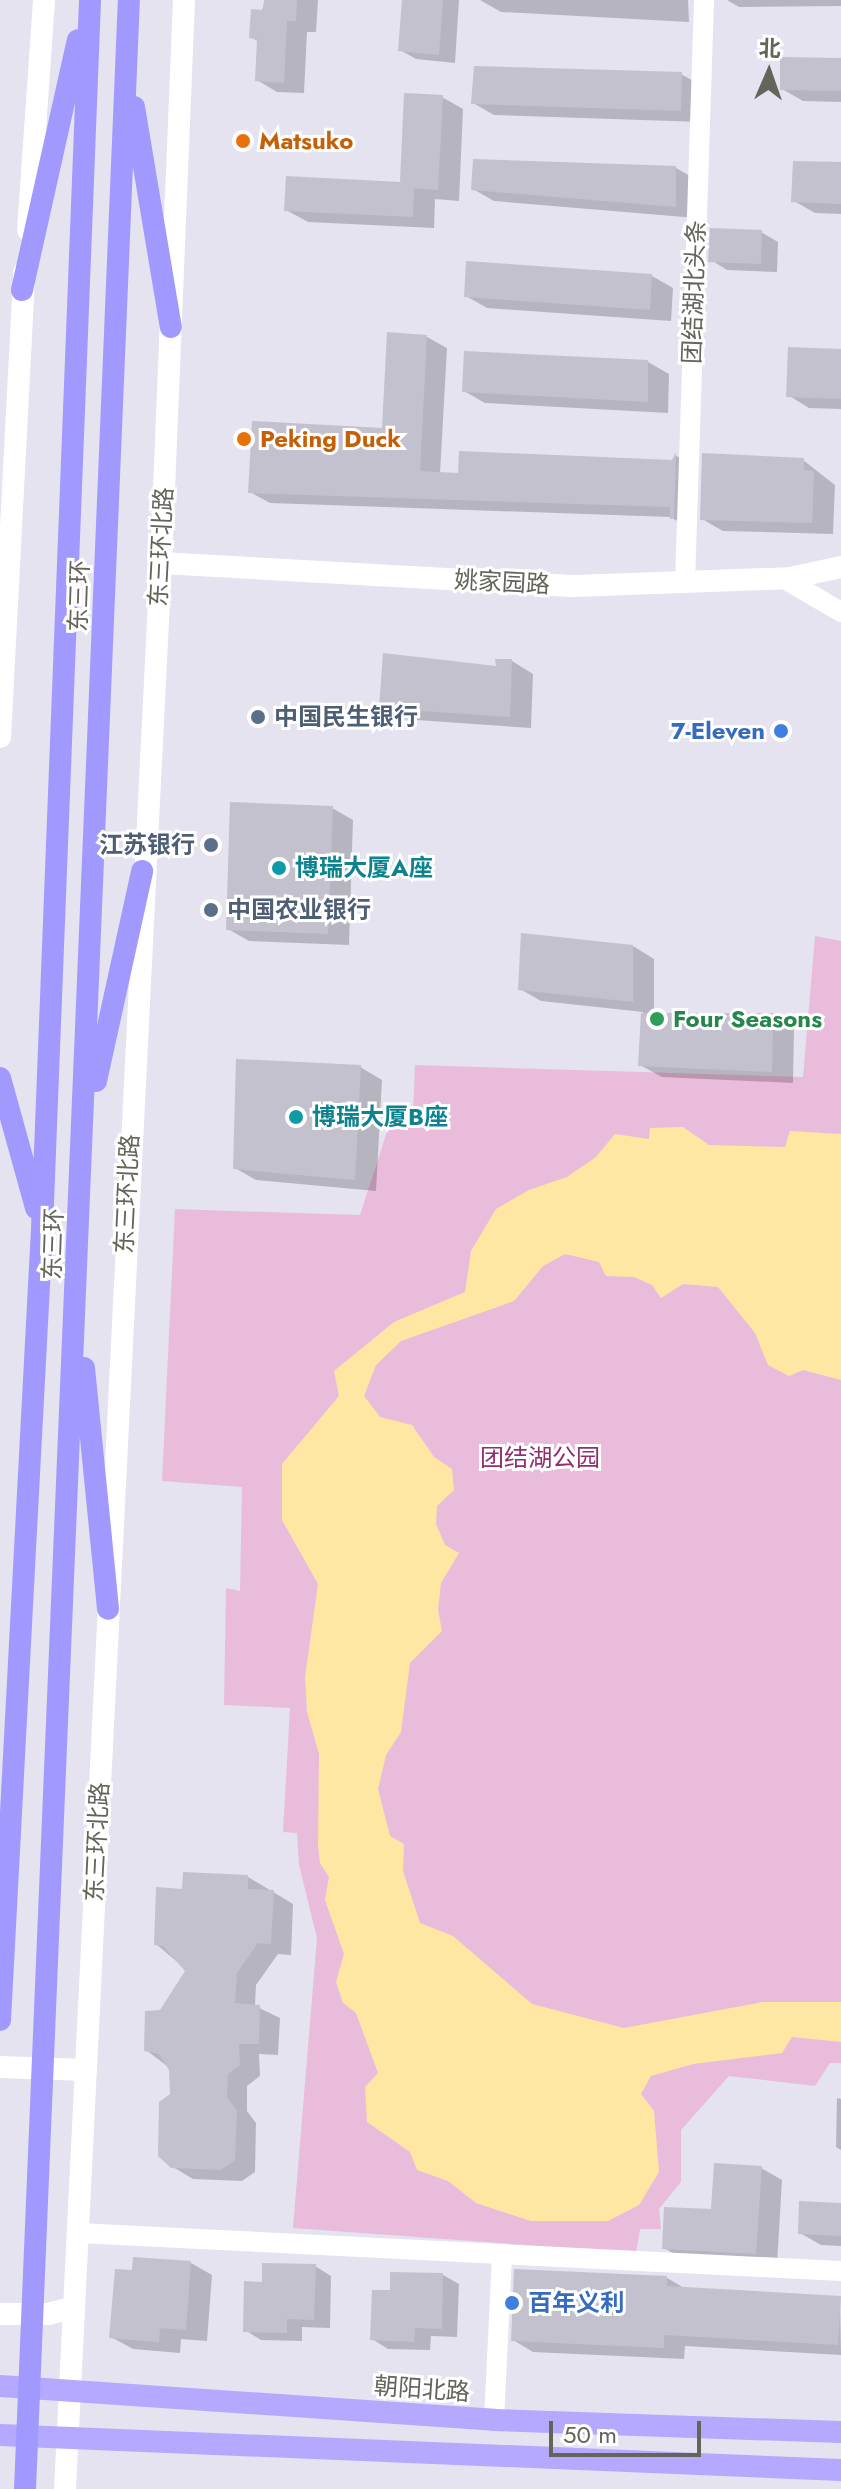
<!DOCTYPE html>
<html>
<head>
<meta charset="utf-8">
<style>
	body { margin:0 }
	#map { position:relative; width:841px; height:2489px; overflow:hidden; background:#e4e3ef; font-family:Jost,"Noto Sans SC",sans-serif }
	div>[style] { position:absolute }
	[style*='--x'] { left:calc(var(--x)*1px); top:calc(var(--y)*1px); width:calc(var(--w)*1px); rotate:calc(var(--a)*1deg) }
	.green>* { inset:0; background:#eabcdc }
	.water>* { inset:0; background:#ffe7a3 }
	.shadow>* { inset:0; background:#0003 }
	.building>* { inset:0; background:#c2c1cd }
	.minor>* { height:20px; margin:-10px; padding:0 10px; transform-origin:10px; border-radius:10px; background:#fff }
	.tertiary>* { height:22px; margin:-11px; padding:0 11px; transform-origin:11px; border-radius:11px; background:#fff }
	.primary>* { height:22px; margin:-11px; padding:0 11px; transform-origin:11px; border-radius:11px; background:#b4a8ff }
	.trunk>* { height:22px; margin:-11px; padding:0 11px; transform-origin:11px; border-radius:11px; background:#a299ff }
	.dots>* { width:22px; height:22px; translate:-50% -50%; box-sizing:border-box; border:4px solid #fff; border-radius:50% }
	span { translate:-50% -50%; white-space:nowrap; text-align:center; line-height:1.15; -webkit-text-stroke:6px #fff; paint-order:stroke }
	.food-label { font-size:24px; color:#c56008; font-weight:700 }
	.left { translate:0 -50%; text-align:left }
	.street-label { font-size:24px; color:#65645b }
	.service-label { font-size:24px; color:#4e5e75; font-weight:700 }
	.right { translate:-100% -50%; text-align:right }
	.shop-label { font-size:24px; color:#366cbe; font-weight:700 }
	.culture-label { font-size:24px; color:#0d838f; font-weight:700 }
	.leisure-label { font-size:24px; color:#27864d; font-weight:700 }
	.park-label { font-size:24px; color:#912e6f }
	.north { position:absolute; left:729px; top:32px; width:80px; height:80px; -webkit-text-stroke:6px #fff; paint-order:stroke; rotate:2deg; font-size:22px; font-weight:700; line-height:32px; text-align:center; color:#65645b }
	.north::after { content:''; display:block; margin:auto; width:28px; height:36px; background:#65645b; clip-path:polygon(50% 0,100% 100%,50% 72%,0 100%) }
	.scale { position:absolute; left:549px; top:2421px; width:152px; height:36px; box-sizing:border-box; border:4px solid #65645b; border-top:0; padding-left:10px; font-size:24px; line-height:28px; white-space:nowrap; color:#65645b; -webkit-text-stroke:6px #fff; paint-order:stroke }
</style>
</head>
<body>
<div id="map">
	<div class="green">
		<i style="clip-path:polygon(815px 936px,841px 941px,841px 2063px,830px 2063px,815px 2086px,729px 2076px,681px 2130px,681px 2182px,659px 2209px,661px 2229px,640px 2229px,636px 2253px,293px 2228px,317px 1938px,299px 1865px,297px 1833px,283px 1832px,290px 1708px,224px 1705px,226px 1588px,240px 1591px,242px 1487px,162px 1481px,175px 1209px,360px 1215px,392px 1116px,413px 1112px,415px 1065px,803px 1077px)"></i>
	</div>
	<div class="water">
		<i style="clip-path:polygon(683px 1127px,709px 1145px,785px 1147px,790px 1131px,841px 1134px,841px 1380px,803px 1370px,789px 1376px,768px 1365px,755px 1333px,718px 1287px,683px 1284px,661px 1298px,652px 1285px,634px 1277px,606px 1276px,599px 1262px,565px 1254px,543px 1266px,514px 1301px,401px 1341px,376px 1365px,364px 1396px,380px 1417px,412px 1425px,434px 1457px,452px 1469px,454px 1490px,437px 1506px,436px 1524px,445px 1545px,459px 1553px,441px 1583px,438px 1610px,442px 1631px,410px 1663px,401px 1732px,386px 1755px,378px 1789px,390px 1836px,404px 1844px,403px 1871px,420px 1923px,453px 1936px,532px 2004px,624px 2028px,763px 2002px,841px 2002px,841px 2042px,792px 2037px,782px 2053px,693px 2064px,651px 2076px,641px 2094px,654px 2111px,659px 2172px,639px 2205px,608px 2221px,531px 2221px,476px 2203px,448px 2181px,417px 2170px,410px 2152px,367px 2122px,365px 2087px,378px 2073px,356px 2013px,343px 2003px,336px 1982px,344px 1954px,325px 1900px,329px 1877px,320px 1863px,318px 1845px,319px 1754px,307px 1712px,305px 1677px,318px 1584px,282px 1520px,282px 1464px,339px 1396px,334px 1371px,394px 1322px,465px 1292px,471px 1251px,496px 1209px,529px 1190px,567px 1177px,596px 1157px,615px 1134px,649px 1139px,650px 1128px)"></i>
	</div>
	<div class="shadow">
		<i style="clip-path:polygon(266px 0,318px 0,316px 32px,307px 32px,304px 93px,277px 92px,257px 80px,259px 42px,251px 37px)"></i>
		<i style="clip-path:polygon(404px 0,459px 0,455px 63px,416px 59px,400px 50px)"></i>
		<i style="clip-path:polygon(480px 0,688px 0,689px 22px,501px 12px)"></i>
		<i style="clip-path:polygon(727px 0,841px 0,841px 6px,739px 7px)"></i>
		<i style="clip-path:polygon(841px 60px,841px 102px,803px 101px,782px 89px)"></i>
		<i style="clip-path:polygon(681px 74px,702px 86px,701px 122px,494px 115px,473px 103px)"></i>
		<i style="clip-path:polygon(442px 97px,463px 109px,459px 201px,435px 199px,434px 228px,308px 222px,286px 210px,402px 184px)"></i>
		<i style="clip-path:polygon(841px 164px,841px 214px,815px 213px,794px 201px)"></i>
		<i style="clip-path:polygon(676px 168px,697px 180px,696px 218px,494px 201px,473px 189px)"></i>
		<i style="clip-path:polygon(761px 232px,778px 242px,777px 272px,727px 270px,711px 260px)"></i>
		<i style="clip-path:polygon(652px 276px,673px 288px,671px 321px,487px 308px,466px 296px)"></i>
		<i style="clip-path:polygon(427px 337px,447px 348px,440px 474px,674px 462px,675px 455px,692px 466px,692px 529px,670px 517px,270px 503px,250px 492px,384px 430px)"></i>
		<i style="clip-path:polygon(841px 351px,841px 409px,809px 408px,788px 395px)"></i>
		<i style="clip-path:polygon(648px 362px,669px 374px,668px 413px,485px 403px,464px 391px)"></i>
		<i style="clip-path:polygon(803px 460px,835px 485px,833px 534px,723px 531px,702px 519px)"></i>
		<i style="clip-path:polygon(512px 661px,533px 674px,531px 728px,402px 719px,381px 707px)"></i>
		<i style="clip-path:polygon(332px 808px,353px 820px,349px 945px,249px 941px,228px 929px)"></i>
		<i style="clip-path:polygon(633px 946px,654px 959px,654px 1015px,773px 1015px,794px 1028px,793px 1083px,662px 1077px,640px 1065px,643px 1012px,541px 1001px,520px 989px)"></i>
		<i style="clip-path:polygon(360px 1067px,382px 1080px,376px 1191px,256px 1180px,235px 1168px)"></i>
		<i style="clip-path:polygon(248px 1877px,293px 1904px,291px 1955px,278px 1954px,256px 1985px,255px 2006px,280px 2018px,278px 2055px,259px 2054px,260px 2076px,247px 2086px,247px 2111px,256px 2123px,255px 2172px,242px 2181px,193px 2179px,173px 2167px,171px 2069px,146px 2050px,188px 1971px,156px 1944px,184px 1891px)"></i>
		<i style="clip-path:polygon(837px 2098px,841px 2099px,841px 2150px,836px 2147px)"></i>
		<i style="clip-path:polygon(761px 2168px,782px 2180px,777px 2265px,685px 2260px,664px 2248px)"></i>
		<i style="clip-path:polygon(841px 2205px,841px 2246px,821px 2245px,800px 2233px)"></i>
		<i style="clip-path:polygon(191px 2263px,212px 2275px,207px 2341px,181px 2339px,180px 2353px,133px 2349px,111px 2337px,134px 2273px)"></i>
		<i style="clip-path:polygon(315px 2266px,331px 2276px,330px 2328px,302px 2327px,302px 2341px,261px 2340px,245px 2330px,264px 2284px)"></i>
		<i style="clip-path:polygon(443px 2275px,459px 2284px,457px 2337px,431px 2336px,430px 2350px,388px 2349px,372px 2339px,392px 2292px)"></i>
		<i style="clip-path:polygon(667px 2278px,686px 2289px,840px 2298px,841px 2355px,685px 2346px,684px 2359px,533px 2352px,513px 2340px)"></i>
	</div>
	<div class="building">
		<i style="clip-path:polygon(264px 0,297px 0,296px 21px,287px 21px,284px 83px,255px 81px,257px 39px,249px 38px,251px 9px,263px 10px)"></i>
		<i style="clip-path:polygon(402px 0,443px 0,439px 55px,398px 51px)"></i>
		<i style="clip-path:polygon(780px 57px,841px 58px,841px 91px,780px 90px)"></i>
		<i style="clip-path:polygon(474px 66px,682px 72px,681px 111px,471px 104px)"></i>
		<i style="clip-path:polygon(404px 93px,443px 95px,438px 190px,414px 188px,413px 217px,284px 211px,286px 176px,400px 182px)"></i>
		<i style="clip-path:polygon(473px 159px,676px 166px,676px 207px,471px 190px)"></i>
		<i style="clip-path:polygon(793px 161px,841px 162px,841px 204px,791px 202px)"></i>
		<i style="clip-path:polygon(710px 228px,762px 230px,761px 264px,708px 262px)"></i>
		<i style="clip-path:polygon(466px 261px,652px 274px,650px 310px,464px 297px)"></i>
		<i style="clip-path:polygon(387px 332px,427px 335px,420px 471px,458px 473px,459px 451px,672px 460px,676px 452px,674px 519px,670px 519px,670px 507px,248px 493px,252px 421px,382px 428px)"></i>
		<i style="clip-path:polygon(788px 347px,841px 349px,841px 399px,786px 397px)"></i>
		<i style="clip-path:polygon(464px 351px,648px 360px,648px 402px,462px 392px)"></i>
		<i style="clip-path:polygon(702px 453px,804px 458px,804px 470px,814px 471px,812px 523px,700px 520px)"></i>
		<i style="clip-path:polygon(383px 653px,496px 666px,495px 659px,512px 659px,510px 717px,379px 708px)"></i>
		<i style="clip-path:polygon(230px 802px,333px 806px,328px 934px,226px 930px)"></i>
		<i style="clip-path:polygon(521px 933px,633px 945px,633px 1002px,518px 990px)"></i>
		<i style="clip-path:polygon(641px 1013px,773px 1013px,772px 1072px,638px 1066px)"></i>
		<i style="clip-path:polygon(236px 1059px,361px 1065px,355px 1180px,233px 1169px)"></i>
		<i style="clip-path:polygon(183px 1872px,248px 1875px,248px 1889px,274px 1890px,271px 1944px,258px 1943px,237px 1973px,235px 2003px,260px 2005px,259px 2044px,239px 2044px,240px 2065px,228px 2074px,227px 2098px,237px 2110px,235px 2160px,221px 2170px,171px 2168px,158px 2156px,159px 2102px,170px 2094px,169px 2070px,159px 2054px,144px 2051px,145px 2011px,160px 2010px,185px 1971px,163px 1946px,154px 1945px,156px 1887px,182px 1889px)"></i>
		<i style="clip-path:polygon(714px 2163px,762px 2166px,756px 2254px,662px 2249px,664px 2207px,711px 2209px)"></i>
		<i style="clip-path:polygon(799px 2201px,841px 2203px,841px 2236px,798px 2234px)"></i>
		<i style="clip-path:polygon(133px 2257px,191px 2261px,186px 2330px,160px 2328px,159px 2342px,109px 2338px,115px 2269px,132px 2270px)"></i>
		<i style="clip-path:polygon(262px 2263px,316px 2264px,314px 2320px,287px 2319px,287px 2333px,243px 2332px,244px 2281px,262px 2282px)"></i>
		<i style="clip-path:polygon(514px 2269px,667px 2276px,667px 2286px,841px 2296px,838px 2345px,664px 2335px,664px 2348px,511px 2341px)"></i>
		<i style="clip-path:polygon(390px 2272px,443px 2273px,442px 2329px,415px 2328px,414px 2342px,370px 2340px,372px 2290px,390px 2290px)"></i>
	</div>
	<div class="minor">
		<i style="--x:783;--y:578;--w:67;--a:30.4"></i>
		<i style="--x:685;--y:583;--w:583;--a:-88.13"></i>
		<i style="--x:78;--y:2233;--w:764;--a:2.85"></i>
		<i style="--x:494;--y:2420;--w:166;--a:-87.2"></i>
	</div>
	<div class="tertiary">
		<i style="--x:28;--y:230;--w:231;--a:-86"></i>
		<i style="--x:161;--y:563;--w:415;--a:3.2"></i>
		<i style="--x:575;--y:586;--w:215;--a:-2.1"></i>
		<i style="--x:790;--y:578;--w:52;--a:-12.2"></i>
		<i style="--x:0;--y:737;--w:466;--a:-87"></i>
		<i style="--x:0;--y:2067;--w:86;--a:2"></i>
		<i style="--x:0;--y:2314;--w:48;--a:0"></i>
		<i style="--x:48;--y:2314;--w:27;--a:-15"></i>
		<i style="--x:65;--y:2489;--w:1928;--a:-87.15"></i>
		<i style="--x:161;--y:563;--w:563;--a:-87.66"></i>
	</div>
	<div class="primary">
		<i style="--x:0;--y:2386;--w:495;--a:3.9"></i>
		<i style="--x:494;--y:2420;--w:347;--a:2"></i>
		<i style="--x:0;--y:2435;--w:842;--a:2.38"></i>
	</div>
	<div class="trunk">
		<i style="--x:134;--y:107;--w:223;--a:80.5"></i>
		<i style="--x:22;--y:290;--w:256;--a:-77.4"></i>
		<i style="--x:0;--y:1078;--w:135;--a:74.5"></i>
		<i style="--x:96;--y:1081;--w:215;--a:-77.6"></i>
		<i style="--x:84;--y:1368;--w:242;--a:84.3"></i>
		<i style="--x:0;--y:2020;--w:793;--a:-86.96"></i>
		<i style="--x:42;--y:1228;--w:1229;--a:-87.76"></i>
		<i style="--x:25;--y:2489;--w:2491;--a:-87.61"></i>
	</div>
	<div class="dots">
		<i style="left:243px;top:141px;background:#e8710a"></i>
		<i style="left:244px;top:439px;background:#e8710a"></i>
		<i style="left:258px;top:717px;background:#5c6f8a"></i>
		<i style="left:781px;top:731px;background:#3f7fe0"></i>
		<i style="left:211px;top:845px;background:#5c6f8a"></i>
		<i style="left:279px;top:868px;background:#0f9aa8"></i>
		<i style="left:211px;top:910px;background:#5c6f8a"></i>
		<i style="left:657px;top:1019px;background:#2e9e5b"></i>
		<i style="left:296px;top:1117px;background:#0f9aa8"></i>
		<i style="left:512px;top:2303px;background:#3f7fe0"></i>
	</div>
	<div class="food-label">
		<span class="left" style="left:259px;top:141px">Matsuko</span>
		<span class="left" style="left:260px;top:439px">Peking Duck</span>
	</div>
	<div class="street-label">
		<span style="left:694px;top:292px;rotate:-88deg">团结湖北头条</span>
		<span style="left:161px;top:547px;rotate:-87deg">东三环北路</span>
		<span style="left:502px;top:582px;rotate:3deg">姚家园路</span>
		<span style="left:79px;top:596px;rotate:-88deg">东三环</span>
		<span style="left:127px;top:1194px;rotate:-87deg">东三环北路</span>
		<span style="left:53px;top:1244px;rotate:-88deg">东三环</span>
		<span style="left:97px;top:1842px;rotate:-87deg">东三环北路</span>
		<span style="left:422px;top:2389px;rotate:4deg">朝阳北路</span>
	</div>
	<div class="service-label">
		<span class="left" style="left:274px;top:717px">中国民生银行</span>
		<span class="right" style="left:195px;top:845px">江苏银行</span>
		<span class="left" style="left:227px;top:910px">中国农业银行</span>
	</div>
	<div class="shop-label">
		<span class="right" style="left:765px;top:731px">7-Eleven</span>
		<span class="left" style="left:528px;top:2303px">百年义利</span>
	</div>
	<div class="culture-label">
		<span class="left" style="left:295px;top:868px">博瑞大厦A座</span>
		<span class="left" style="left:312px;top:1117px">博瑞大厦B座</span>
	</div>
	<div class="leisure-label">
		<span class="left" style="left:673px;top:1019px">Four Seasons</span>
	</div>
	<div class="park-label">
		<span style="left:540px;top:1458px">团结湖公园</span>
	</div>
	<div class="north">北</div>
	<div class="scale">50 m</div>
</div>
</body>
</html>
